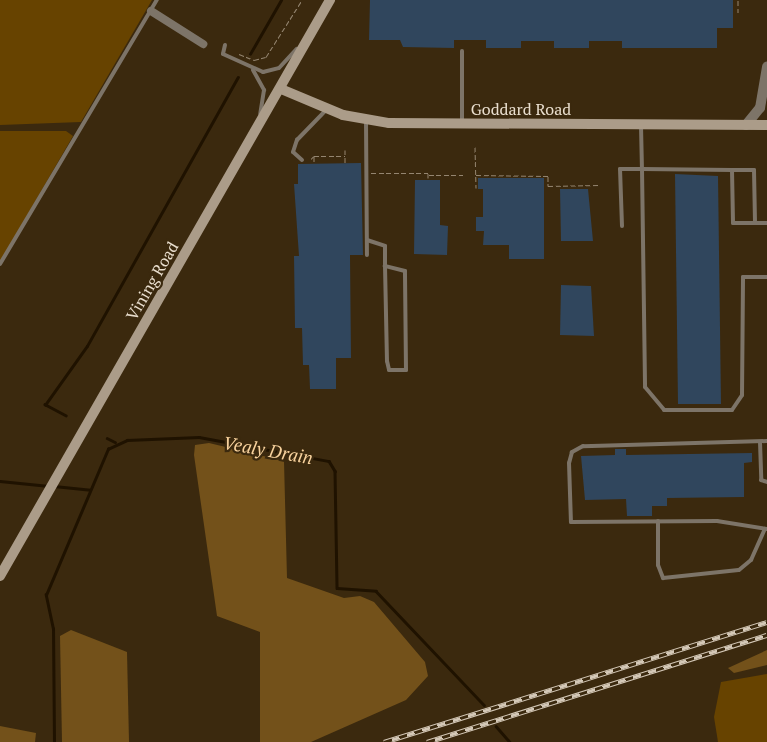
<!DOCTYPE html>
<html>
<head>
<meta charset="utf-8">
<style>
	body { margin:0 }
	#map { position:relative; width:767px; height:742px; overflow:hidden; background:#3b290e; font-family:"PT Serif",serif }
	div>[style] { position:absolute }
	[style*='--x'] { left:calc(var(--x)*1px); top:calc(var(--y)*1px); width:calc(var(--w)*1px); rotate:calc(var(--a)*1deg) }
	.green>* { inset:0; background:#674300 }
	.forest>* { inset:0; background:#73511a }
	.stream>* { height:2.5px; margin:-1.25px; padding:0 1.25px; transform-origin:1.25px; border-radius:1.25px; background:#1f1200 }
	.building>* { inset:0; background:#30465d }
	.path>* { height:1px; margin-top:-0.5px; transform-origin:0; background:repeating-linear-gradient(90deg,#948570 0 5px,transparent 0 7.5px) }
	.service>* { height:4px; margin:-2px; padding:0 2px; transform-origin:2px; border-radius:2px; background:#7d7468 }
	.minor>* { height:8px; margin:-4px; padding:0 4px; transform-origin:4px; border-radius:4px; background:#7d7468 }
	.tertiary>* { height:10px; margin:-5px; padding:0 5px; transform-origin:5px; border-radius:5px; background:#7d7468 }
	.secondary>* { height:10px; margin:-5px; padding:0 5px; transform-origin:5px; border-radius:5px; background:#ab9c89 }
	.rail>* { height:4.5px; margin-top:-2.25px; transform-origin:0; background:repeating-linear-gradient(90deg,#3b290e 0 8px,#d4c8b7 0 16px); box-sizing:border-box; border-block:1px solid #d4c8b7 }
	span { translate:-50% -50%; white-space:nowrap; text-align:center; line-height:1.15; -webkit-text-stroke:4.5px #3b290e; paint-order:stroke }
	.street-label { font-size:16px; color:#e9dece }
	.water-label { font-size:18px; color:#f8d29d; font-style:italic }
</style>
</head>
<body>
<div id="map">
	<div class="green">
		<i style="clip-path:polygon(0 0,152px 0,81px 122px,0 125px)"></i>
		<i style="clip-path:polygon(0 131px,66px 131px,73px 136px,0 262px)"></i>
		<i style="clip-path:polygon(767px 674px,767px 742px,718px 742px,714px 717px,721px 682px)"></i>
	</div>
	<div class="forest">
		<i style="clip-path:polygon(209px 443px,284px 461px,287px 578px,344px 598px,360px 596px,374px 602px,425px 662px,428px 676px,406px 700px,311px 742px,260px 742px,260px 632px,217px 616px,194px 455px,195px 445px)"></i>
		<i style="clip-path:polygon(71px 630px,127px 652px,129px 742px,62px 742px,60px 636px)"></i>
		<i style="clip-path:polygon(767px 650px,767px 665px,734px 673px,728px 668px)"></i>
		<i style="clip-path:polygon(0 726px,36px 733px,35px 742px,0 742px)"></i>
	</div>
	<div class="stream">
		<i style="--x:250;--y:54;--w:62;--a:-60.1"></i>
		<i style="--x:66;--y:416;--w:24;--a:-152"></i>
		<i style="--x:45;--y:405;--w:72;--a:-54.6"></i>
		<i style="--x:87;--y:346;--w:308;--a:-60.7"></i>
		<i style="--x:107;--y:438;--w:9;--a:27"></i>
		<i style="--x:0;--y:481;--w:49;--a:5.8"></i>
		<i style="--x:54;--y:486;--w:36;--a:6"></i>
		<i style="--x:496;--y:726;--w:21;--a:49"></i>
		<i style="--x:54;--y:742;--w:113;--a:-90.5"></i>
		<i style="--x:53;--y:629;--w:35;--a:-102"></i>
		<i style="--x:46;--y:595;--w:159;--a:-67"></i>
		<i style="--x:108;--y:449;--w:21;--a:-25"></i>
		<i style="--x:127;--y:440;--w:72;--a:-2.4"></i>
		<i style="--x:199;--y:437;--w:132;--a:10.5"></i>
		<i style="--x:329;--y:461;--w:12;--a:59"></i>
		<i style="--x:335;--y:471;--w:117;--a:89"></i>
		<i style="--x:337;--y:588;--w:39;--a:4"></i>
		<i style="--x:376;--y:591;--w:157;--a:46.5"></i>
	</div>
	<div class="building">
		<i style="clip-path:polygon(370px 0,733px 0,733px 28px,717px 28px,717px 48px,622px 48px,622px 41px,589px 41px,589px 48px,554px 48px,554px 41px,521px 41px,521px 48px,486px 48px,486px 40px,454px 40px,454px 48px,403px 47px,400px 40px,369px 40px)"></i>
		<i style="clip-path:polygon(361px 163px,363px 255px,350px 255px,351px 358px,336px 358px,336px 389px,310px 389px,309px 365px,303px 365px,302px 328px,295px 328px,294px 256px,299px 256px,294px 184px,298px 184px,298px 164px)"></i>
		<i style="clip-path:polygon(675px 174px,718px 176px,721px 404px,678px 404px)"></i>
		<i style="clip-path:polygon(478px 178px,544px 178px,544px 259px,509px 259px,509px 245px,483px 245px,484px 231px,476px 231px,476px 217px,483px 217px,483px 189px,478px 189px)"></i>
		<i style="clip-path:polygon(415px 180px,440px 180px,440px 225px,448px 226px,447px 255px,414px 254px)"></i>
		<i style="clip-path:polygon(560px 189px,588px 189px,593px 241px,561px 241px)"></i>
		<i style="clip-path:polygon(561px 285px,591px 286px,594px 336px,560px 335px)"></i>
		<i style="clip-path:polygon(615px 449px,626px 449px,626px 455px,752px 453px,752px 462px,744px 463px,744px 497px,667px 498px,667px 506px,652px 506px,652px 516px,627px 516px,626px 499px,585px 500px,581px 456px,615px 455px)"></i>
	</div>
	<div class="path">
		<i style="--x:738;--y:13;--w:13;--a:-90"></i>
		<i style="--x:239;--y:54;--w:16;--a:22"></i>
		<i style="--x:254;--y:60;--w:12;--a:-14"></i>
		<i style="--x:266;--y:57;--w:67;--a:-57.7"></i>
		<i style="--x:475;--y:147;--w:41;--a:88.6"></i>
		<i style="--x:345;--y:150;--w:13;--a:90"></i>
		<i style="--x:314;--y:156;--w:31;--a:0"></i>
		<i style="--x:311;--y:159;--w:4;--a:-45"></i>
		<i style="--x:314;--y:156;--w:7;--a:90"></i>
		<i style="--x:371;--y:173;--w:57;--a:0"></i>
		<i style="--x:428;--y:173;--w:5;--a:90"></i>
		<i style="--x:429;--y:175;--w:34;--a:0"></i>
		<i style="--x:476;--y:175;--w:72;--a:0.8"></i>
		<i style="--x:548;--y:176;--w:10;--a:90"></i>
		<i style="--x:548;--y:186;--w:51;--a:-1.1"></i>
	</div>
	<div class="service">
		<i style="--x:225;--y:45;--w:9;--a:103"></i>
		<i style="--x:223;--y:54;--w:44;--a:24.2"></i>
		<i style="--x:263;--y:72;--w:16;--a:-14"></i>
		<i style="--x:279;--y:68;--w:26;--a:-47"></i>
		<i style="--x:462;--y:51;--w:71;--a:90"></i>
		<i style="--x:253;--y:70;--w:23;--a:61"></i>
		<i style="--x:264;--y:90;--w:24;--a:99"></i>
		<i style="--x:366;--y:120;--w:135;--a:89.6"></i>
		<i style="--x:641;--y:126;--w:43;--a:88.7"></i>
		<i style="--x:642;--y:169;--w:90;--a:0.6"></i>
		<i style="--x:732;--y:170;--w:53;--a:88.9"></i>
		<i style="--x:733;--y:223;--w:34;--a:0"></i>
		<i style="--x:302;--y:160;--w:12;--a:-138"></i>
		<i style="--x:293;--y:152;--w:13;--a:-72"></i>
		<i style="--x:297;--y:140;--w:42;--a:-46"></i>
		<i style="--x:732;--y:170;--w:22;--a:0"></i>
		<i style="--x:754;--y:170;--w:53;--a:88.9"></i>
		<i style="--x:622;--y:226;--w:57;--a:-92"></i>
		<i style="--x:620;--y:169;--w:22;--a:0"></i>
		<i style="--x:642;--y:169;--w:218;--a:89.2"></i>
		<i style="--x:645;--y:387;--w:30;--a:50"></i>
		<i style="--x:664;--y:410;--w:68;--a:0"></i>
		<i style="--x:732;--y:410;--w:18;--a:-56"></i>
		<i style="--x:742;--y:395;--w:118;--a:-89.5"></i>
		<i style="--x:743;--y:277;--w:24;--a:0"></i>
		<i style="--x:367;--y:240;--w:19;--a:18"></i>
		<i style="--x:385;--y:246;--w:20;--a:90"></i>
		<i style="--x:385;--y:266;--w:95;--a:88.8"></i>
		<i style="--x:387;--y:361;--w:9;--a:77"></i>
		<i style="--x:389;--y:370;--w:17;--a:0"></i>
		<i style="--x:406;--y:370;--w:99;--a:-90.6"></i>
		<i style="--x:405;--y:271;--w:21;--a:-166"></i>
		<i style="--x:0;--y:264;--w:307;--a:-59.3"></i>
		<i style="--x:767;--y:441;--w:184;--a:178.4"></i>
		<i style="--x:583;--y:446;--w:13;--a:151"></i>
		<i style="--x:572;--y:452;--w:11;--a:105"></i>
		<i style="--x:569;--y:463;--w:59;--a:88.1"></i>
		<i style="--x:571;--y:522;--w:146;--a:-0.4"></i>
		<i style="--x:717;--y:521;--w:51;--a:9.1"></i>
		<i style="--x:760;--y:442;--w:38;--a:88"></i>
		<i style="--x:761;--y:480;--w:6;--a:18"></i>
		<i style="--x:658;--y:521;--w:44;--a:90"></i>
		<i style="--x:658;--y:565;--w:14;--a:69"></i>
		<i style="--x:663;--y:578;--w:76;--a:-6"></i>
		<i style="--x:739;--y:570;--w:16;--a:-40"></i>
		<i style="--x:751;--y:560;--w:34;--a:-66"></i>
	</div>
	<div class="minor">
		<i style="--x:151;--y:11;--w:62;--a:32.4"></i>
	</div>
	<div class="tertiary">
		<i style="--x:746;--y:125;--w:22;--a:-51"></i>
		<i style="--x:760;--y:108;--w:42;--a:-80.3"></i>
	</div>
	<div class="secondary">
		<i style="--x:281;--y:89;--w:67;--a:22.8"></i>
		<i style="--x:343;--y:115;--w:47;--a:9.9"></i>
		<i style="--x:389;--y:123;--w:378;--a:0.3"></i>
		<i style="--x:0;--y:576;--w:664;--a:-60.19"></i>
	</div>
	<div class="rail">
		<i style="--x:384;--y:742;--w:401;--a:-17.4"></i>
		<i style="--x:427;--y:742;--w:356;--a:-17.5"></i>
	</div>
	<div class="street-label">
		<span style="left:521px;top:109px">Goddard Road</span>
		<span style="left:152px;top:281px;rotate:-60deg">Vining Road</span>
	</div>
	<div class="water-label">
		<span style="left:268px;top:450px;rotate:10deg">Vealy Drain</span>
	</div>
</div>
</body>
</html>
